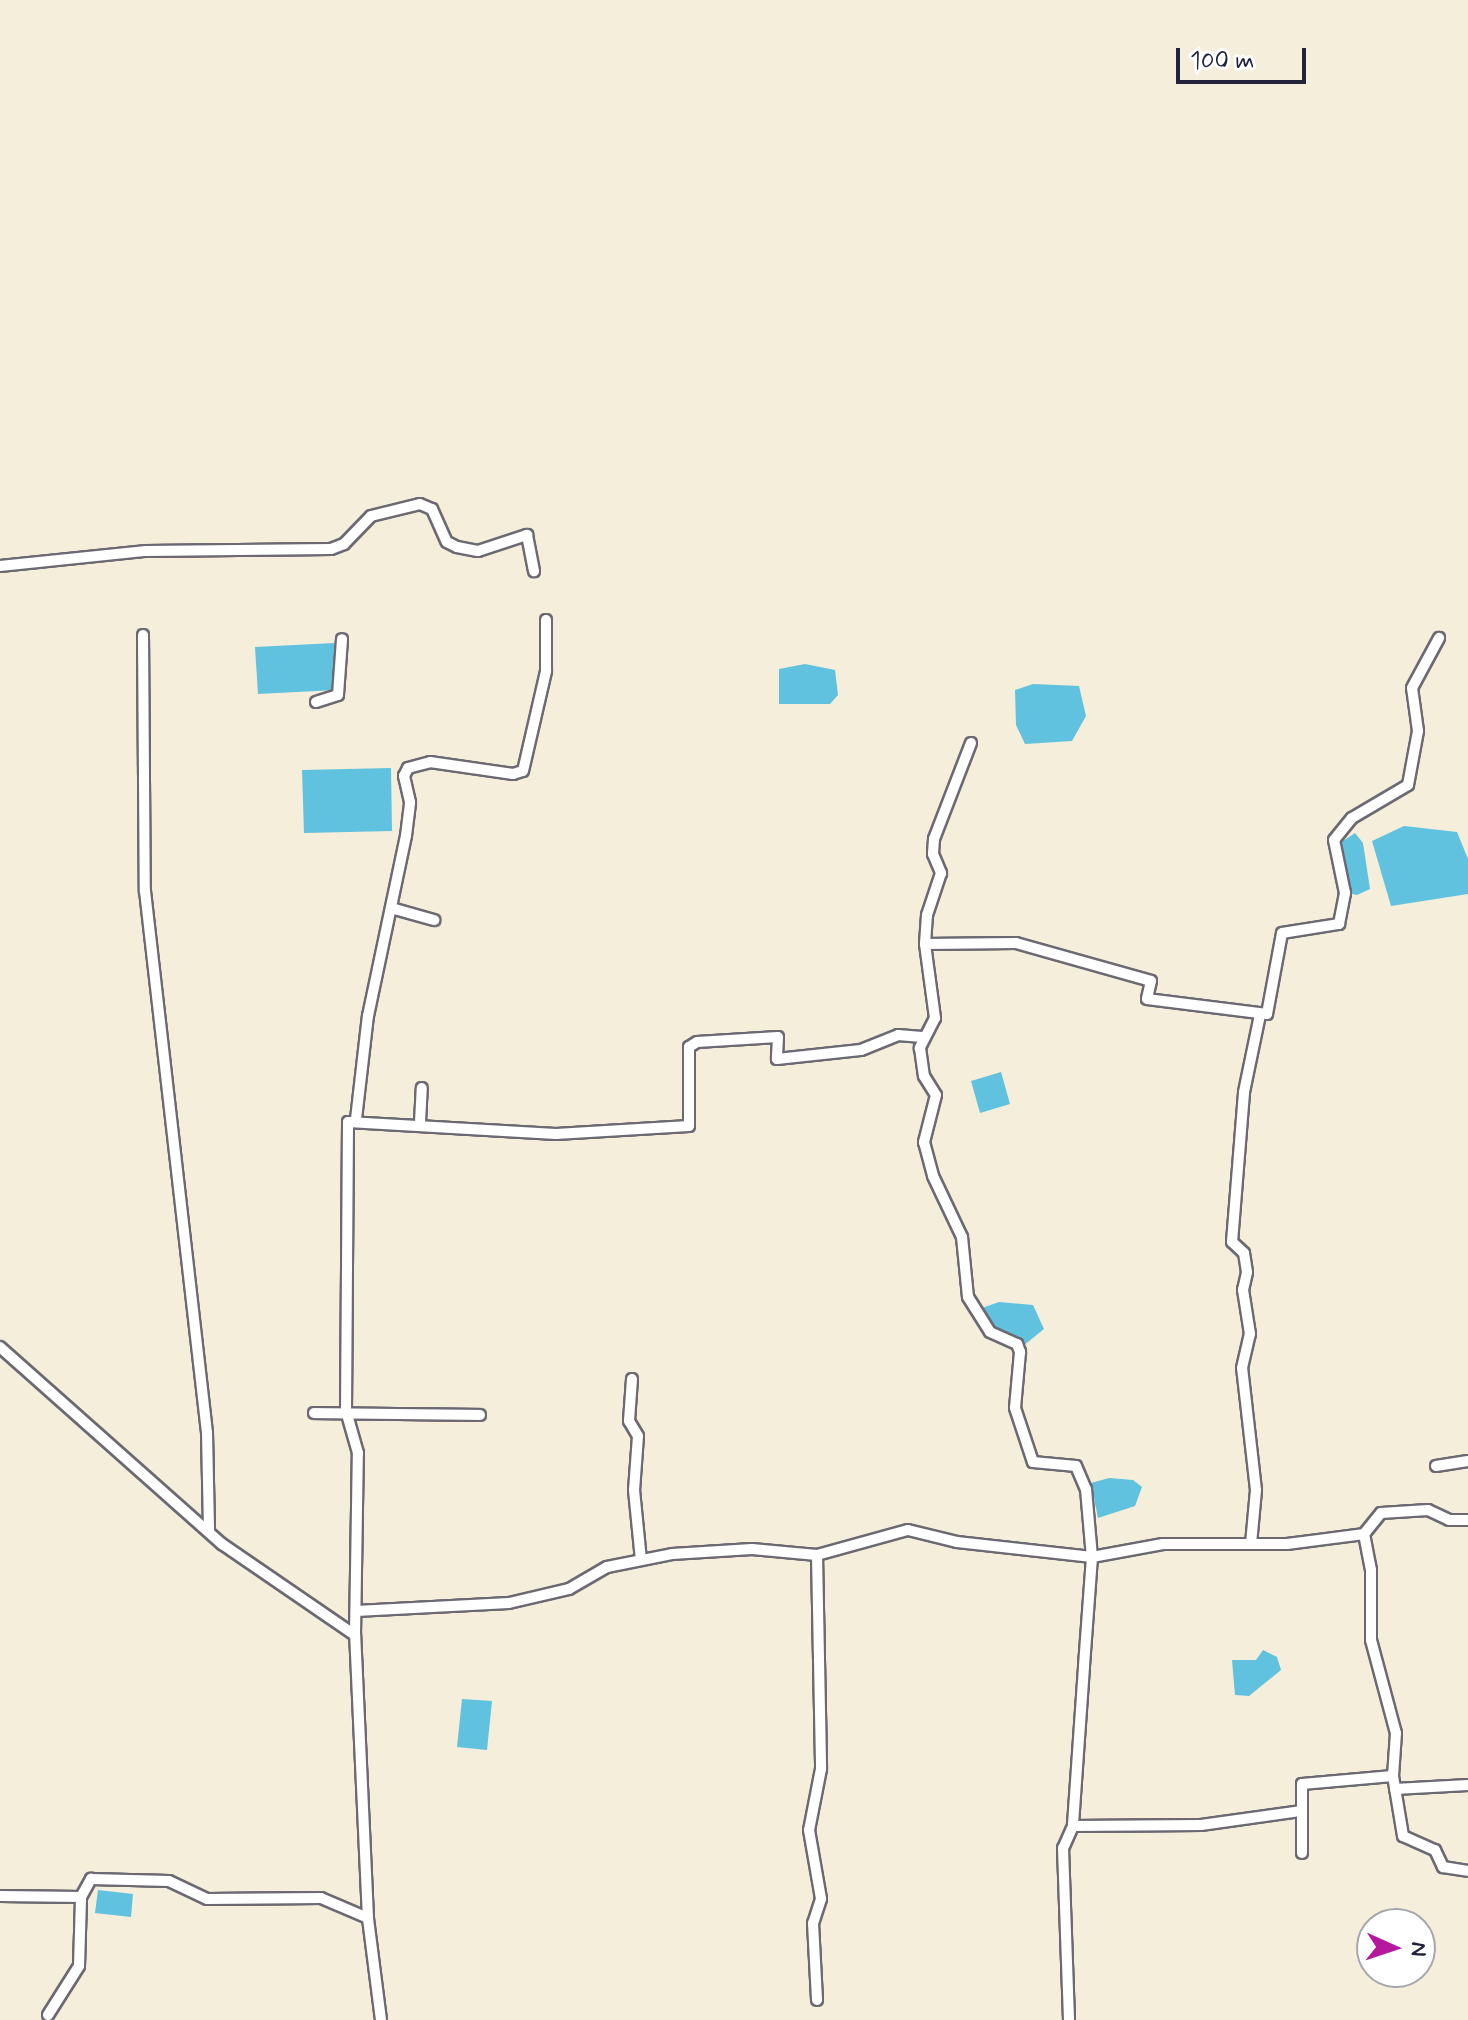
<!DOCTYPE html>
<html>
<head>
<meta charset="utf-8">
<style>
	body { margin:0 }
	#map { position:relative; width:1468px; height:2020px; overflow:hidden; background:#f4eeda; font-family:Mynerve,sans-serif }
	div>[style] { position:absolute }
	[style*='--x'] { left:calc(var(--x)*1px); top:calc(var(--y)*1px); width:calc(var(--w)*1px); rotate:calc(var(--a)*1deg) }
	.water>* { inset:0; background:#60c2df }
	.roads { filter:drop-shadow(2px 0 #6c6973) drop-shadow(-2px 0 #6c6973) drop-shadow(0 2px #6c6973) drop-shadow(0 -2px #6c6973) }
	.street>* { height:10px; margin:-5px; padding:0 5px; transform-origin:5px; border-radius:5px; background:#fff }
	span { translate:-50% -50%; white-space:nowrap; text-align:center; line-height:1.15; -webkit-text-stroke:7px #fff; paint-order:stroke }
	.north { position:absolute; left:1356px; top:1908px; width:80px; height:80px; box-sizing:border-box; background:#fff; border:2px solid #a7a7b1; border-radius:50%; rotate:93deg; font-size:22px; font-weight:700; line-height:32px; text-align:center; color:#22223b }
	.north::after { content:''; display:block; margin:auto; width:28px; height:36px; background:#b5179e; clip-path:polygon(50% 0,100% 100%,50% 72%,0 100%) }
	.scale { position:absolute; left:1176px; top:48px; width:130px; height:36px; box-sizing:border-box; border:4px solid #22223b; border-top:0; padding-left:10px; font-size:24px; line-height:28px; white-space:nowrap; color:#22223b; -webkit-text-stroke:6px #fff; paint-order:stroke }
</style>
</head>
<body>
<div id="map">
	<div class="water">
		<i style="clip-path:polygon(334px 643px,336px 690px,258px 694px,255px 647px)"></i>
		<i style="clip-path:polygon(805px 664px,835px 670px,838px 695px,830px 704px,779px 704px,779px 669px)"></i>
		<i style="clip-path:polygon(1033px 684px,1079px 686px,1086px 716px,1072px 741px,1025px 744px,1016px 725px,1015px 690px)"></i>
		<i style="clip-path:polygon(391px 768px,392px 831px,304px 833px,302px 770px)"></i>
		<i style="clip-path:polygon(1404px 826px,1457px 832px,1468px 859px,1468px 894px,1391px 906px,1372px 841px)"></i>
		<i style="clip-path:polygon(1355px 833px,1363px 843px,1370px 889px,1357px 895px,1348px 893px,1340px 843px)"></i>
		<i style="clip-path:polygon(1001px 1072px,1010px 1104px,980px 1113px,971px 1081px)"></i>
		<i style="clip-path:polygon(999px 1302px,1033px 1305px,1044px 1329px,1023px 1346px,992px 1330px,982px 1308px)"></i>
		<i style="clip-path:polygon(1109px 1478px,1133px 1480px,1142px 1487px,1135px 1506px,1098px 1518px,1091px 1483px)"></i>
		<i style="clip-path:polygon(1263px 1650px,1277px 1657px,1281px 1670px,1249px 1696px,1235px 1695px,1232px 1660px,1256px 1660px)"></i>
		<i style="clip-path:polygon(462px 1699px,492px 1701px,487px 1750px,457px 1747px)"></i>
		<i style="clip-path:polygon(98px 1890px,133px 1894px,131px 1917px,95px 1913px)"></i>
	</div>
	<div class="roads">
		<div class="street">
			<i style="--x:0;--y:566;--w:147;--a:-5.9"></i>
			<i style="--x:146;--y:551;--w:185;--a:-0.6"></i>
			<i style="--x:331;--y:549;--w:14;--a:-21"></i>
			<i style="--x:344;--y:544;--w:39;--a:-46"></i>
			<i style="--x:371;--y:516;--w:50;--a:-13.8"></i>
			<i style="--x:420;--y:504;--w:13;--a:23"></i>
			<i style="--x:432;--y:509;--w:36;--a:66"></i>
			<i style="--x:447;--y:542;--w:11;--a:27"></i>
			<i style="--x:457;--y:547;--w:21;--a:11"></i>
			<i style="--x:478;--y:551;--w:52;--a:-18.1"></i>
			<i style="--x:527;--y:535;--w:37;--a:79"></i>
			<i style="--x:143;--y:635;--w:256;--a:89.6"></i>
			<i style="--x:145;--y:891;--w:546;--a:83.47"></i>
			<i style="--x:207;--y:1433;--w:99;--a:88.8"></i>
			<i style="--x:316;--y:702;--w:23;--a:-18"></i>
			<i style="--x:338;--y:695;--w:56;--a:-85.9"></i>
			<i style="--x:971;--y:743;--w:103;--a:111.1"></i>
			<i style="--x:934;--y:839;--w:15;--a:94"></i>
			<i style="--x:933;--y:854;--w:21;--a:67"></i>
			<i style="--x:941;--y:873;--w:44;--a:108.4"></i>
			<i style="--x:927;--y:915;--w:29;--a:94"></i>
			<i style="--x:925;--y:944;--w:75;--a:82.3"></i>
			<i style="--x:935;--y:1018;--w:34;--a:117"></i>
			<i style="--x:920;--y:1048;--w:28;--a:82"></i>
			<i style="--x:924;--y:1076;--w:22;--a:58"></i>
			<i style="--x:936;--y:1095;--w:49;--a:104.3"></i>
			<i style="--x:924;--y:1142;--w:35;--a:75"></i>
			<i style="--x:933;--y:1176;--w:68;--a:64.6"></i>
			<i style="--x:962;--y:1237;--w:60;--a:84.3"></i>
			<i style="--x:968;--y:1297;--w:41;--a:57.8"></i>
			<i style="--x:990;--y:1332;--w:30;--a:24"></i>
			<i style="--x:1017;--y:1344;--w:9;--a:69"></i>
			<i style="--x:1020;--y:1352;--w:56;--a:95.1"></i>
			<i style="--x:1015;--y:1408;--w:57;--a:71.6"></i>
			<i style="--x:1033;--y:1462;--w:43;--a:5.3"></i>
			<i style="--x:1076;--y:1466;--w:25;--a:67"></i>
			<i style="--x:1086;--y:1489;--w:68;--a:85"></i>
			<i style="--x:1092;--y:1557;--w:110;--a:94.2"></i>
			<i style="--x:1084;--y:1667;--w:159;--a:94"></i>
			<i style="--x:1073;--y:1826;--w:24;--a:114"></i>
			<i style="--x:1063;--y:1848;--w:172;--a:88"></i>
			<i style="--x:391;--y:908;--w:45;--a:15.6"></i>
			<i style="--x:925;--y:944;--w:91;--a:-0.6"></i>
			<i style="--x:1016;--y:943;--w:140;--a:15.7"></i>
			<i style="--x:1151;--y:981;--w:18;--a:103"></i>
			<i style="--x:1147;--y:999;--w:121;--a:7.1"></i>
			<i style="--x:1267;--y:1014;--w:82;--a:-79.5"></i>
			<i style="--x:1282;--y:933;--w:58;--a:-9"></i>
			<i style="--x:1339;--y:924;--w:32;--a:-79"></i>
			<i style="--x:1345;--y:893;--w:54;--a:-101.7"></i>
			<i style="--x:1334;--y:840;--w:28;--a:-51"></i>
			<i style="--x:1352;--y:818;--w:65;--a:-30.5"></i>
			<i style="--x:1408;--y:785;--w:55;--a:-79.5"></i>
			<i style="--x:1418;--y:731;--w:43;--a:-97.9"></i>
			<i style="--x:1412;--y:688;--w:57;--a:-61.6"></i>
			<i style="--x:356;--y:1119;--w:104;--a:-83.4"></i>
			<i style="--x:368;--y:1016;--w:184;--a:-78.1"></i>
			<i style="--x:406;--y:836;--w:34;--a:-83"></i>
			<i style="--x:410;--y:802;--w:27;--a:-103"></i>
			<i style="--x:404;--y:776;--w:9;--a:-63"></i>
			<i style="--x:408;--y:768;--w:23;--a:-15"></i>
			<i style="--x:430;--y:762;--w:84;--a:8.2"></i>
			<i style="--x:513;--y:774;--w:10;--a:-17"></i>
			<i style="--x:523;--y:771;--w:103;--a:-77"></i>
			<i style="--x:546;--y:671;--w:51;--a:-90"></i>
			<i style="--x:420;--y:1122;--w:34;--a:-87"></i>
			<i style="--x:0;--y:1347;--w:297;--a:41.6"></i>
			<i style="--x:222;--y:1544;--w:161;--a:34.4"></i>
			<i style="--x:632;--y:1379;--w:42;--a:94.1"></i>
			<i style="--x:629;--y:1421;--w:17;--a:59"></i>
			<i style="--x:638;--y:1436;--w:54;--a:94.2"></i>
			<i style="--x:634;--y:1490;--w:70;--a:84.3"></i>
			<i style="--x:314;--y:1413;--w:166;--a:0.7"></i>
			<i style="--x:1436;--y:1466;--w:32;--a:-9"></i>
			<i style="--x:1364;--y:1534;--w:27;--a:-51"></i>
			<i style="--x:1381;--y:1513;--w:47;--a:-3.7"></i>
			<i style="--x:1428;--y:1510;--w:23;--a:25"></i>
			<i style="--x:1449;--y:1520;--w:19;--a:0"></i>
			<i style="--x:1251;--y:1544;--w:54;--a:-84.7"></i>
			<i style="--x:1256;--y:1490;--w:123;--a:-96.5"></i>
			<i style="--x:1242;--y:1368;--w:35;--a:-77"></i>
			<i style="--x:1250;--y:1334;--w:45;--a:-99"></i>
			<i style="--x:1243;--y:1290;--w:18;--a:-77"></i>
			<i style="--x:1247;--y:1272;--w:19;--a:-99"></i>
			<i style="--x:1244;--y:1253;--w:16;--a:-137"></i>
			<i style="--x:1232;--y:1242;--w:150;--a:-85.4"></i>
			<i style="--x:1244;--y:1092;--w:79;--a:-78.3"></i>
			<i style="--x:817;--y:1555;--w:214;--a:88.9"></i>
			<i style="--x:821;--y:1769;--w:62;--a:101.1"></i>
			<i style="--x:809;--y:1830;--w:70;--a:80.1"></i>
			<i style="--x:821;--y:1899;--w:25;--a:108"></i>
			<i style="--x:813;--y:1923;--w:77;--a:87"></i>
			<i style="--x:356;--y:1611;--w:153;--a:-3"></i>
			<i style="--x:509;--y:1603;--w:62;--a:-13.1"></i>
			<i style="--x:569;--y:1589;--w:44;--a:-30.1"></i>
			<i style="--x:607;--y:1567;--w:66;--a:-11.3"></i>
			<i style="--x:672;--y:1554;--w:80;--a:-3.6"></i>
			<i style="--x:752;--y:1549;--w:65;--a:5.3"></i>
			<i style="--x:817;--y:1555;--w:94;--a:-15.4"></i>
			<i style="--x:908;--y:1530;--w:50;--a:13.8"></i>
			<i style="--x:957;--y:1542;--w:136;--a:6.3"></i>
			<i style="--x:1092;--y:1557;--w:72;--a:-10.4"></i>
			<i style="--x:1163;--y:1544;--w:124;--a:0"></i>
			<i style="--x:1287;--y:1544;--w:78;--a:-7.4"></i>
			<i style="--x:1364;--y:1534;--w:37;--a:79"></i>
			<i style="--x:1371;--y:1570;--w:70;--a:90"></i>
			<i style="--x:1371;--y:1640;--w:96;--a:75"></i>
			<i style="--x:1396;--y:1733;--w:43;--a:94"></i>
			<i style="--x:1393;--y:1776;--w:61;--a:80.5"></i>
			<i style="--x:1403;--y:1836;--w:35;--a:24"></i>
			<i style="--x:1435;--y:1850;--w:19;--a:65"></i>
			<i style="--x:1443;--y:1867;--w:25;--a:9"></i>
			<i style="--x:1395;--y:1789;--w:73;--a:-3.1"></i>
			<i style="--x:1073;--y:1826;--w:128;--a:-0.4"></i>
			<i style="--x:1201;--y:1825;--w:100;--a:-8"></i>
			<i style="--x:1302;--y:1853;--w:69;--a:-90"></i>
			<i style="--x:1302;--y:1784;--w:91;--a:-5"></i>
			<i style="--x:0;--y:1896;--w:81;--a:0.7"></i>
			<i style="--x:81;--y:1897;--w:21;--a:-61"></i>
			<i style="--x:91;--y:1879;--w:78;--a:1.5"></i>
			<i style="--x:169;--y:1881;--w:42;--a:25.3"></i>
			<i style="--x:207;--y:1899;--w:114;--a:-0.5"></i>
			<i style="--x:321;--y:1898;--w:51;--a:23.1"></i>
			<i style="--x:48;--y:2015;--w:58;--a:-57.7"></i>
			<i style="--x:79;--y:1966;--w:69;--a:-88.3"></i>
			<i style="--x:381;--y:2020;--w:103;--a:-97.3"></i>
			<i style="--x:368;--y:1918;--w:283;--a:-92.6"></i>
			<i style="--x:355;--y:1635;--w:182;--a:-89.1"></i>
			<i style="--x:358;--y:1453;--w:44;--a:-105.9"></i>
			<i style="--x:346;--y:1411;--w:289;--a:-89.6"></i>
			<i style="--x:348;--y:1122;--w:208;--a:3.3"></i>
			<i style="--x:556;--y:1134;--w:133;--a:-3.4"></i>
			<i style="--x:689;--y:1126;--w:79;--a:-90"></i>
			<i style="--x:689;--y:1047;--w:9;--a:-32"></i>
			<i style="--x:697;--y:1042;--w:81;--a:-3.5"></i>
			<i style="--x:778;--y:1037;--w:22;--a:93"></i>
			<i style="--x:777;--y:1059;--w:84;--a:-6.1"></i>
			<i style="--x:861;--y:1050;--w:40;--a:-22"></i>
			<i style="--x:898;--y:1035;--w:24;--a:5"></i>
		</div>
	</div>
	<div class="north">N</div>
	<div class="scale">100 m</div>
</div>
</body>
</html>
